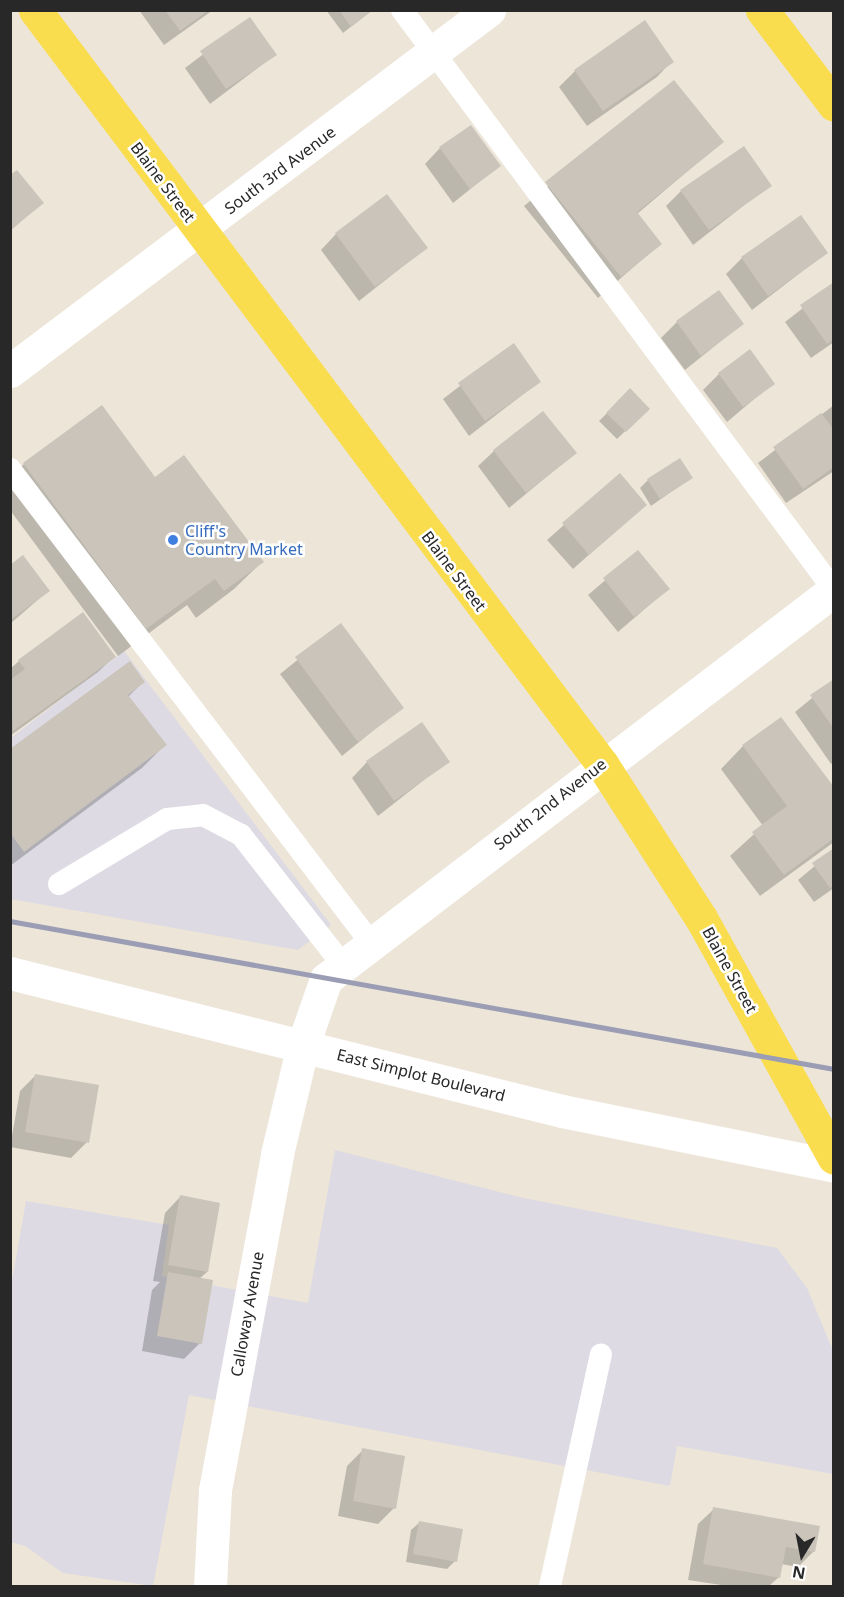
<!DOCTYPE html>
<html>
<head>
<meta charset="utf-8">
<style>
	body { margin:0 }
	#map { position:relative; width:844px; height:1597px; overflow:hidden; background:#ece5d8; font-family:"Noto Sans",sans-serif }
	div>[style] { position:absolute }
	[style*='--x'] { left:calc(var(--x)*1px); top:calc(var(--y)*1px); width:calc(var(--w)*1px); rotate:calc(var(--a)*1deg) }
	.industrial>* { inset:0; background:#dddae3 }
	.shadow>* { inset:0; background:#0003 }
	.building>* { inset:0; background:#cac4bb }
	.lane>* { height:22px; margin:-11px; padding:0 11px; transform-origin:11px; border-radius:11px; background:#fff }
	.street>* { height:33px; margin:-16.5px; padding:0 16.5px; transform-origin:16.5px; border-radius:16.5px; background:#fff }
	.primary>* { height:33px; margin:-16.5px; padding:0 16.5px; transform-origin:16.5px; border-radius:16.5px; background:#fadd4f }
	.rail>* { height:4.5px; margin:-2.25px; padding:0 2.25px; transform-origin:2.25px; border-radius:2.25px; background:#9b9db4 }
	.dots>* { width:16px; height:16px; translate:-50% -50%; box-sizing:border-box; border:3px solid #fff; border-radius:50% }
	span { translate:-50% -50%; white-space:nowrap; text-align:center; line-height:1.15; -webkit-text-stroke:5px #fff; paint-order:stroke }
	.street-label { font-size:16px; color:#282828 }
	.shop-label { font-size:16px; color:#366cbe }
	.left { translate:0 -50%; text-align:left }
	.frame { position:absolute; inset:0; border:12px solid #282828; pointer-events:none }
	.north { position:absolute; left:772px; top:1525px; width:60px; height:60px; -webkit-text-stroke:4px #fff; paint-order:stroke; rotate:190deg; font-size:16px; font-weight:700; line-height:24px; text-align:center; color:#282828 }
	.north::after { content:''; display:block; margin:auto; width:21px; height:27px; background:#282828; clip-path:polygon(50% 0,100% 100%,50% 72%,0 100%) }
</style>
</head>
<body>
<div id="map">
	<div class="industrial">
		<i style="clip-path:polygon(124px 651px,331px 925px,298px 950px,11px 899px,11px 738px)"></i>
		<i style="clip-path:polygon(335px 1150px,519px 1197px,777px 1248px,807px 1288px,833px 1351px,833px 1474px,677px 1446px,670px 1486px,189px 1395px,153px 1586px,63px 1573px,25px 1546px,11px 1542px,11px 1287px,26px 1201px,169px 1225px,162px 1276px,308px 1303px)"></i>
	</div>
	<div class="shadow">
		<i style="clip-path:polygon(139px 10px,213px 10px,164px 45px)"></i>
		<i style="clip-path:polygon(326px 10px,372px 10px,343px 33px)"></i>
		<i style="clip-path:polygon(250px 19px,275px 55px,210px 104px,185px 68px)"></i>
		<i style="clip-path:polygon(672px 61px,657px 77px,587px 126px,559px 87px,575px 71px)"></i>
		<i style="clip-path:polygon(674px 82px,722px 142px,637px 214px,660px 244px,598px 298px,524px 206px)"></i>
		<i style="clip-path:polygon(440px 148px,499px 166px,453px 203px,425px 164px)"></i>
		<i style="clip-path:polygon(10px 177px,42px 203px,10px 231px)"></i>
		<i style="clip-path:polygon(770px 185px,693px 245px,666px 206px,681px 191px)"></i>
		<i style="clip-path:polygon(336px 234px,426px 248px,359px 301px,321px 250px)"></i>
		<i style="clip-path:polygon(826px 253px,752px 310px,726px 274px,742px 258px)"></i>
		<i style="clip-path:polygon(834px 284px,834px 342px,811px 358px,785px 322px)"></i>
		<i style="clip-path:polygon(677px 322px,742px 324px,685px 370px,661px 338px)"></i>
		<i style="clip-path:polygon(513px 345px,539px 382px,469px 436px,443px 399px)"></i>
		<i style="clip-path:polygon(719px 374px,773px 383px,727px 422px,703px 390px)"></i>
		<i style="clip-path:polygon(630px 391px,648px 409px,617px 439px,599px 421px)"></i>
		<i style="clip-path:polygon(834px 405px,834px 471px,786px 503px,758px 463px)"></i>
		<i style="clip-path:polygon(494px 451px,575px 453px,509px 508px,478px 466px)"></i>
		<i style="clip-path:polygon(24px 464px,155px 479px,262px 562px,234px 589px,196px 618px,187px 605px,118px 656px,10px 510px,10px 477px)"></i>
		<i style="clip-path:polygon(620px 475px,645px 505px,573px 569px,547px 540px)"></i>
		<i style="clip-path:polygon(691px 478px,651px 506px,640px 488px,648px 480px)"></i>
		<i style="clip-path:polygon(638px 552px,668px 589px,618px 632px,588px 595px)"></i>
		<i style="clip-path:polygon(10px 567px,48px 591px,10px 624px)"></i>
		<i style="clip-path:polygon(341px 625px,402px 707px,342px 756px,280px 674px)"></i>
		<i style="clip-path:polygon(114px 657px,98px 672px,10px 736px,10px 669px,19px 661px)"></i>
		<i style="clip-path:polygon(834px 680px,834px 762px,831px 764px,795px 712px)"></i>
		<i style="clip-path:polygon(143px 682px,128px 697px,165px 745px,142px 768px,10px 866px,10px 751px)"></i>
		<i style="clip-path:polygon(743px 746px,834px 790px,834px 842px,760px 896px,730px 856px,763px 826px,721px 769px)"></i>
		<i style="clip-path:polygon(448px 761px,378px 816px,352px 778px,367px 762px)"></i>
		<i style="clip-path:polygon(834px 850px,834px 888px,814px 902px,798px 880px)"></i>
		<i style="clip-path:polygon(36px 1075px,87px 1142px,71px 1158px,10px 1147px,20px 1091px)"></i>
		<i style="clip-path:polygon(180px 1197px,207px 1272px,199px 1279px,200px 1343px,184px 1359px,142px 1351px,152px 1290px,160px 1282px,153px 1281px,165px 1213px)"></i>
		<i style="clip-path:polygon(363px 1450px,394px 1508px,378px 1524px,338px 1516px,347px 1466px)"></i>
		<i style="clip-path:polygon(714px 1509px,814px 1551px,798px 1567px,781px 1564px,779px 1577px,769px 1586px,728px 1586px,688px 1580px,698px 1524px)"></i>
		<i style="clip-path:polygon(419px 1523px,455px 1561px,447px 1569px,406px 1562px,411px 1530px)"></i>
	</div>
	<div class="building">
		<i style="clip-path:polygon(165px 10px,209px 10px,180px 31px)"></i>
		<i style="clip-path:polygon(339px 10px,373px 10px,351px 27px)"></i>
		<i style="clip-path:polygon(250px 17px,277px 55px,226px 89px,200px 51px)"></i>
		<i style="clip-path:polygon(645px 20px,674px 62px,603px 111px,574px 70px)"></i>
		<i style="clip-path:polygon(674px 80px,724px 142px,637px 212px,662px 244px,621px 277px,545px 182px)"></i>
		<i style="clip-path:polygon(471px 125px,501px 166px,470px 189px,439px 147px)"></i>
		<i style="clip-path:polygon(744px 146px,772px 186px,709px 230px,680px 190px)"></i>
		<i style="clip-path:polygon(17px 170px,44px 203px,10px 230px,10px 175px)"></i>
		<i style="clip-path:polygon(387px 194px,428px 248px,375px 287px,335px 233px)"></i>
		<i style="clip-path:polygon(801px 215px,828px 253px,768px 296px,741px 257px)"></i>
		<i style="clip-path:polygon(834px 282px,834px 339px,827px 344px,800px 305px)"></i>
		<i style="clip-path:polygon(719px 290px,744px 324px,701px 356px,676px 321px)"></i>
		<i style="clip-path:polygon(514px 343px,541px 382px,485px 421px,458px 383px)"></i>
		<i style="clip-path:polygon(750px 349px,775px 384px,743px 407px,718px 373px)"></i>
		<i style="clip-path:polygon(630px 388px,650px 409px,626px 432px,606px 413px)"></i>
		<i style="clip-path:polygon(102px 405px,155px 477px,184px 455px,264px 562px,224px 591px,215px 579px,146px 629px,23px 463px)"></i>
		<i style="clip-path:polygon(543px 411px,577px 453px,526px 493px,493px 450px)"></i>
		<i style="clip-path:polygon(821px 413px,834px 430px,834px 467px,803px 489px,773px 447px)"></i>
		<i style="clip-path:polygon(680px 458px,693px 478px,660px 499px,647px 479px)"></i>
		<i style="clip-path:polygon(620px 473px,647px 505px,589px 555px,562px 523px)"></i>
		<i style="clip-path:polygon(638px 550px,670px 589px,634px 617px,603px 578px)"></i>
		<i style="clip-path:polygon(23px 555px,50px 591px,10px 620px,10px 565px)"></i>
		<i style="clip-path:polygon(83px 612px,116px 657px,13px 731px,10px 680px,25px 669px,18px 660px)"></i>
		<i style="clip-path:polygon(341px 623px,404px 708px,358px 742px,295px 657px)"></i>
		<i style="clip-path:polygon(130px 661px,145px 682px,128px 695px,167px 745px,24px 852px,10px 833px,10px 749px)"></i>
		<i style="clip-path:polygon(834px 679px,834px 729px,810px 695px)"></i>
		<i style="clip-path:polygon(781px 717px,834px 787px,834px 838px,784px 875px,752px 832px,787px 806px,742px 745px)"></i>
		<i style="clip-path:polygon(422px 722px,450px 762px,394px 801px,366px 761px)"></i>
		<i style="clip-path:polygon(834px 848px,834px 885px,830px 888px,812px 863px)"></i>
		<i style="clip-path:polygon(35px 1074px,99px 1085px,89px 1143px,25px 1132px)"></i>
		<i style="clip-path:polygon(180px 1195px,220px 1203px,208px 1272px,168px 1265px)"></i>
		<i style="clip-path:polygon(168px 1272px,213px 1280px,202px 1344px,157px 1336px)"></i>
		<i style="clip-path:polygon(362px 1448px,405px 1456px,396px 1509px,353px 1501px)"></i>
		<i style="clip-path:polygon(713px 1507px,820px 1526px,815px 1552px,786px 1547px,780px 1578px,703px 1564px)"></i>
		<i style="clip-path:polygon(419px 1521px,463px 1529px,457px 1562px,413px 1554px)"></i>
	</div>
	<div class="lane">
		<i style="--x:402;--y:10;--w:723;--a:53.32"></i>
		<i style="--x:10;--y:469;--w:596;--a:52.71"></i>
		<i style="--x:59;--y:884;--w:126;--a:-31"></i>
		<i style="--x:167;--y:819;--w:36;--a:-6"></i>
		<i style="--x:203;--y:815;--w:43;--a:27.8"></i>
		<i style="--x:241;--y:835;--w:165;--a:51.9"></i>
		<i style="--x:550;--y:1586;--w:237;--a:-77.6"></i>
	</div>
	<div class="street">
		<i style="--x:10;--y:371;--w:600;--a:-37"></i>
		<i style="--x:10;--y:973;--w:569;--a:14.04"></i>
		<i style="--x:562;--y:1111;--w:278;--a:11.4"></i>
		<i style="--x:210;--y:1586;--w:96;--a:-87"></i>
		<i style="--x:215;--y:1490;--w:342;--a:-79.5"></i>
		<i style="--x:277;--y:1154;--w:112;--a:-76.6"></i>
		<i style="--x:303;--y:1045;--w:70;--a:-70.8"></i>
		<i style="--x:326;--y:979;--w:640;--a:-37.44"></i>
	</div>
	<div class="primary">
		<i style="--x:35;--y:10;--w:943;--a:53.06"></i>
		<i style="--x:602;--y:764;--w:183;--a:57.3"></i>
		<i style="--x:701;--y:918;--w:274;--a:61"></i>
		<i style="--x:762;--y:10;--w:119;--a:52.8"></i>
	</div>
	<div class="rail">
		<i style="--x:10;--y:921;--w:837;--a:10.18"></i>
	</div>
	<div class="dots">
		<i style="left:173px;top:540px;background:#3f7fe0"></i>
	</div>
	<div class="street-label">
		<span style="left:280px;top:170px;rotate:-37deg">South 3rd Avenue</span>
		<span style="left:163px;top:182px;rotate:53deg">Blaine Street</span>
		<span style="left:454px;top:571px;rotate:53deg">Blaine Street</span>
		<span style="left:550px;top:804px;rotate:-38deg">South 2nd Avenue</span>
		<span style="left:730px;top:970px;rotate:61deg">Blaine Street</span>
		<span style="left:421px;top:1075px;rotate:14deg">East Simplot Boulevard</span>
		<span style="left:247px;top:1314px;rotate:-80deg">Calloway Avenue</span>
	</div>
	<div class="shop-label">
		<span class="left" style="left:185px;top:540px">Cliff's<br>Country Market</span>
	</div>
	<div class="frame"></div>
	<div class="north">N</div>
</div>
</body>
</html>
